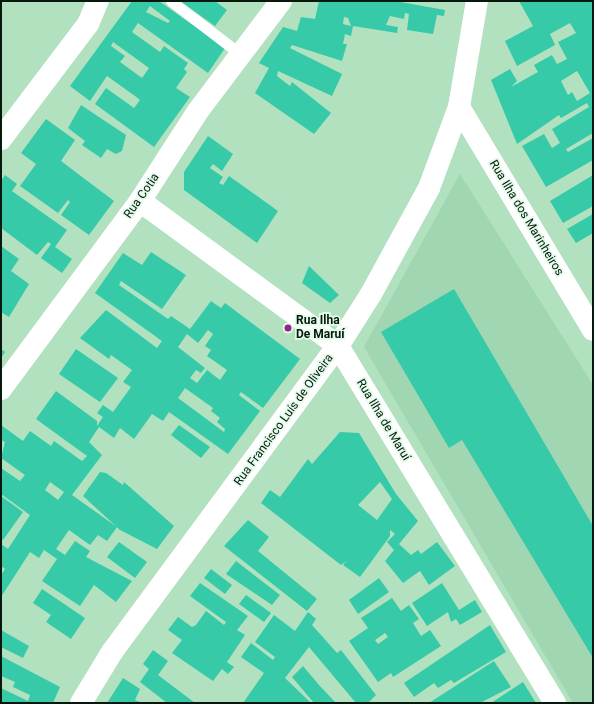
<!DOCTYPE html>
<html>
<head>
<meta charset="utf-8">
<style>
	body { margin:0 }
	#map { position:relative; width:594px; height:704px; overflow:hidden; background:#b1e1bf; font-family:Roboto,sans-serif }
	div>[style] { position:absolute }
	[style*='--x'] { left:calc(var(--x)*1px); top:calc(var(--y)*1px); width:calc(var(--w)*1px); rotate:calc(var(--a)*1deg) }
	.built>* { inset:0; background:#a0d6b1 }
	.building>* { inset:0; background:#37caa9 }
	.lane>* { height:11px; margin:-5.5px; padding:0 5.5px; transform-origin:5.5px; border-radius:5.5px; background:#fff }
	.street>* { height:22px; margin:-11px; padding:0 11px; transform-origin:11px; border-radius:11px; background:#fff }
	.dots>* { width:11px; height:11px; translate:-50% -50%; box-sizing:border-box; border:2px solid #e3fbea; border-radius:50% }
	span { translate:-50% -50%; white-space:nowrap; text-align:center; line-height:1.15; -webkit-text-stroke:3.5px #e3fbea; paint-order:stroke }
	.street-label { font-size:12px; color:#07190d }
	.poi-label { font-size:12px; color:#07190d; font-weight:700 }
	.left { translate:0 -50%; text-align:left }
	.frame { position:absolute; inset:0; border:2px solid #07190d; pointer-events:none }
</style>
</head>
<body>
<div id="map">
	<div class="built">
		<i style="clip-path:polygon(460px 174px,593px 385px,593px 703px,573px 703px,364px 347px)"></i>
	</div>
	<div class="building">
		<i style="clip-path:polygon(evenodd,132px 1px,159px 1px,225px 48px,208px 73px,138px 23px,132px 32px,160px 52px,164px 46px,188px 63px,184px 69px,187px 72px,176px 88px,190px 97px,154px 147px,95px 104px,106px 88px,134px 108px,140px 100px,135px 96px,107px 76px,90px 101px,70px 86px,132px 1px,150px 6px,170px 21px,168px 23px,146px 12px,150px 6px,132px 1px,113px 42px,149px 68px,142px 78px,120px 62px,125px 56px,111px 46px,113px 42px)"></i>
		<i style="clip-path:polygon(180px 1px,215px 1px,227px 10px,215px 26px)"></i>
		<i style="clip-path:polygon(evenodd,319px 1px,395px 1px,445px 10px,444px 16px,437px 15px,433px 34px,407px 30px,409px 14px,405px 13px,404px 19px,390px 16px,386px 25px,398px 27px,397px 33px,353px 26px,351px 36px,345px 34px,343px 44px,347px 44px,342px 61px,292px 45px,290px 48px,342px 74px,332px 96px,278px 71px,277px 76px,290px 86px,292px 82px,331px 113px,314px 134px,255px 93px,269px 68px,259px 63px,283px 27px,297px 31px,301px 17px,315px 19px,319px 1px,344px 17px,348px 18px,351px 26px,343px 24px,344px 17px)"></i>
		<i style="clip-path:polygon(evenodd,519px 1px,593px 1px,593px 133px,566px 149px,568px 152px,593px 138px,593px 160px,546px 187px,522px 146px,544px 134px,552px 148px,560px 143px,552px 129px,589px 107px,587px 103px,561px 118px,559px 115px,517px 144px,491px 80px,510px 69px,517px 81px,511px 87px,538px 72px,534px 65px,552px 55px,557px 64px,567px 59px,558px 42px,576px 33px,570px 23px,550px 34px,555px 45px,517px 66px,505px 41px,533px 26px,519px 1px,577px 71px,590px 93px,577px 101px,572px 92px,568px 95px,561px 81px,577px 71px)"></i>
		<i style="clip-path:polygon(81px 105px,126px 135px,122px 151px,116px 154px,107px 149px,101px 158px,82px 145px,85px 141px,68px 128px)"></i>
		<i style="clip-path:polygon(46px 119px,75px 140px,61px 161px,114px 201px,89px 235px,61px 215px,70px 202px,68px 200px,58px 213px,20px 186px,36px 164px,21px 153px)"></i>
		<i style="clip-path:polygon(208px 136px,233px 154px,222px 171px,213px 164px,210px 168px,223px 177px,219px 183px,223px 185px,229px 176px,278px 211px,257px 243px,184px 190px,184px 172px)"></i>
		<i style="clip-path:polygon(5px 175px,17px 184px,12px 191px,67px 230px,55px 247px,72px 259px,62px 273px,41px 258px,51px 244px,48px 242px,37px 255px,1px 228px,1px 181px)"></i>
		<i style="clip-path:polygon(593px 175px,593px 206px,563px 223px,550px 201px)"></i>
		<i style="clip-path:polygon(593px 214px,593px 233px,576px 243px,567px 229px)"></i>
		<i style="clip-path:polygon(1px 246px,19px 259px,11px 271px,29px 284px,9px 317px,1px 312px)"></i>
		<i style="clip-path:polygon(evenodd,151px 252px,186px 275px,162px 309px,121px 281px,119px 285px,168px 319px,171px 316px,190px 329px,211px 301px,221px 308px,225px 303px,300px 359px,263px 408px,241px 392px,239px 395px,260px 411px,228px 454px,169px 412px,163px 421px,152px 414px,134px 439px,120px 428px,114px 438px,99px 427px,89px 442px,102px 455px,72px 495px,117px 527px,107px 541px,98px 535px,90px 545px,69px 530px,56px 549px,65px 555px,75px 541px,90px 551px,86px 557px,132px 581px,116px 602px,94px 585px,80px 606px,42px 581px,57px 559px,44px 550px,39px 558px,30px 552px,1px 597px,1px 575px,5px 569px,1px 566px,1px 544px,8px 549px,30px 515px,1px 494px,1px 468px,20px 481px,25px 475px,1px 458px,5px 442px,1px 440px,1px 425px,23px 441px,30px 431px,51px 446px,54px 441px,82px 461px,87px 456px,36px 419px,56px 391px,97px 421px,97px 426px,103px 417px,97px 413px,103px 405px,113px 412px,131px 387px,123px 382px,132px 370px,111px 355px,109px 359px,80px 338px,106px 310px,157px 348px,162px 341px,95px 293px,123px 253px,142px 265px,151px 252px,208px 330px,213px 334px,205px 346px,211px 350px,207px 356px,227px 370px,220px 380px,207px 370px,197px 383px,190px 378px,196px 370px,201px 373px,205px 368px,178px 347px,187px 334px,198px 343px,208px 330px,151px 252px,185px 388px,213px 408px,211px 411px,220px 418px,217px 422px,225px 429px,224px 432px,178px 398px,185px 388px,151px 252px,50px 482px,64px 492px,58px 500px,45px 490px,50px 482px)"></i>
		<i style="clip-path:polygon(309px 266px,339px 295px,330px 303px,302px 283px)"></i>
		<i style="clip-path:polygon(454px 289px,593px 526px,593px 658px,462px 440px,449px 448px,381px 332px)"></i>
		<i style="clip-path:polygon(1px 349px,5px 352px,1px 358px)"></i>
		<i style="clip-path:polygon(76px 349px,118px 378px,100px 402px,59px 374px)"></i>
		<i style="clip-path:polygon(179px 425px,210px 447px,201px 458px,171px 435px)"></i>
		<i style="clip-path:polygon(evenodd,340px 432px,359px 433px,396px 494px,418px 521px,399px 544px,411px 555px,418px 550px,421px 554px,437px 542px,455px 566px,429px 585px,420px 571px,403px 583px,385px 561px,394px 550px,387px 542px,395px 534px,390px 530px,390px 536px,360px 577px,343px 565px,346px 561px,341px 565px,261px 503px,270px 490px,280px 497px,308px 459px,312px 464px,340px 432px,380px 482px,392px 499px,377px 520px,358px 505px,380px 482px)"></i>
		<i style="clip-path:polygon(100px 472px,106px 473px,123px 485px,124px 482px,174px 526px,157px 549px,120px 530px,83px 496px)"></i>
		<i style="clip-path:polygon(1px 496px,23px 512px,3px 540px,1px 539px)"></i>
		<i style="clip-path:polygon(248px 520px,269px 537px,258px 551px,317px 599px,307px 611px,224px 546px)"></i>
		<i style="clip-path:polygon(119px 542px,147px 562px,135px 578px,107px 557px)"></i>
		<i style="clip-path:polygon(236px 561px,280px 595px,272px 605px,226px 574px)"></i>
		<i style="clip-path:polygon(211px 569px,232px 585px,225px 594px,204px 578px)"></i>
		<i style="clip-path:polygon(379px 578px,389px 592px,358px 614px,349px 600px)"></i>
		<i style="clip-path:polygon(200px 583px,248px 616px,237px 630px,245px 635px,227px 662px,234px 667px,228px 674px,222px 669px,213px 681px,172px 653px,182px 640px,168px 630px,178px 617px,192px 627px,196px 625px,206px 611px,224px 625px,226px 622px,190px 596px)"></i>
		<i style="clip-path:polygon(442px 583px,459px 610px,475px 600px,482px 612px,460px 625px,456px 619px,451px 622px,448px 612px,427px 626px,412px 603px)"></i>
		<i style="clip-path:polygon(42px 589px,85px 618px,71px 639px,46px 622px,51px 615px,33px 603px)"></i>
		<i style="clip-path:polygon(246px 595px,271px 613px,264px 622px,239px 604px)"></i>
		<i style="clip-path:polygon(evenodd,392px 598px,401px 611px,409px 605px,419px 619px,413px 623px,421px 636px,430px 630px,441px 646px,393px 677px,391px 673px,378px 682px,349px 641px,368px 628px,361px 618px,392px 598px,385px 633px,388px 637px,378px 644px,375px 640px,385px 633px)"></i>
		<i style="clip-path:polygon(308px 612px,316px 619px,312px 625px,337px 653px,341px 650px,376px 695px,368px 703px,356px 703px,309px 647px,285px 678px,311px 703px,243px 703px,264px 673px,241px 657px,251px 643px,273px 660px,275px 657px,255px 642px,274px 615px,295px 631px)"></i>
		<i style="clip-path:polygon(490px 625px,506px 652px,454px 683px,451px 680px,438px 688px,434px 683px,414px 697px,404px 683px)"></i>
		<i style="clip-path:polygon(1px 630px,29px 646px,23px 658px,1px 647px)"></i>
		<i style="clip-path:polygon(153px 650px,168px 661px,158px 675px,195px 703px,167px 703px,140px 682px,149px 669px,143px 664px)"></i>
		<i style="clip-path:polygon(1px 656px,60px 687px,53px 703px,1px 703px,1px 688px,28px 701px,30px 695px,13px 687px,15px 682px,1px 676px)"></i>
		<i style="clip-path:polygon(494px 661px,511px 687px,480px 703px,429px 703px)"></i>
		<i style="clip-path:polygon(303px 666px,319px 685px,336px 703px,314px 703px,292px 677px)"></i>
		<i style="clip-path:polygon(123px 678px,140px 689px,135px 700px,142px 703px,107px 703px)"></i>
		<i style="clip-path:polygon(523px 682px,536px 703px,491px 703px)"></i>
	</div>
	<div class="lane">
		<i style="--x:171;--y:1;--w:87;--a:37.5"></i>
	</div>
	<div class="street">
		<i style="--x:459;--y:107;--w:260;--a:59"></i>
		<i style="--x:1;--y:139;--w:144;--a:-52.9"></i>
		<i style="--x:88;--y:24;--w:25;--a:-67"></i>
		<i style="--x:140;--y:201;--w:245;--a:36.2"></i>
		<i style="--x:338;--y:346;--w:418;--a:58.7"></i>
		<i style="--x:1;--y:389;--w:234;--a:-53.5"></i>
		<i style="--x:140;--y:201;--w:107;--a:-57.2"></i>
		<i style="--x:198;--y:111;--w:138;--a:-53"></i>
		<i style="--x:81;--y:703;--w:60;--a:-58.7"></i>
		<i style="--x:112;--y:652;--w:380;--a:-53.6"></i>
		<i style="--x:338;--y:346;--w:62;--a:-57.6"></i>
		<i style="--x:371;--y:294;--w:121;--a:-61.3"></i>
		<i style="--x:429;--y:188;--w:86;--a:-69.7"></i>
		<i style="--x:459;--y:107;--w:108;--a:-80.4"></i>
	</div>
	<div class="dots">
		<i style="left:288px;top:328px;background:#942585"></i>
	</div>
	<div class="street-label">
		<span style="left:142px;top:196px;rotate:-55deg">Rua Cotia</span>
		<span style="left:526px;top:218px;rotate:59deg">Rua Ilha dos Marinheiros</span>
		<span style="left:284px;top:420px;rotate:-54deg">Rua Francisco Luís de Oliveira</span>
		<span style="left:383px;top:420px;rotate:59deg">Rua Ilha de Maruí</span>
	</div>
	<div class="poi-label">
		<span class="left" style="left:296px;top:328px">Rua Ilha<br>De Maruí</span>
	</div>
	<div class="frame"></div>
</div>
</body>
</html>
